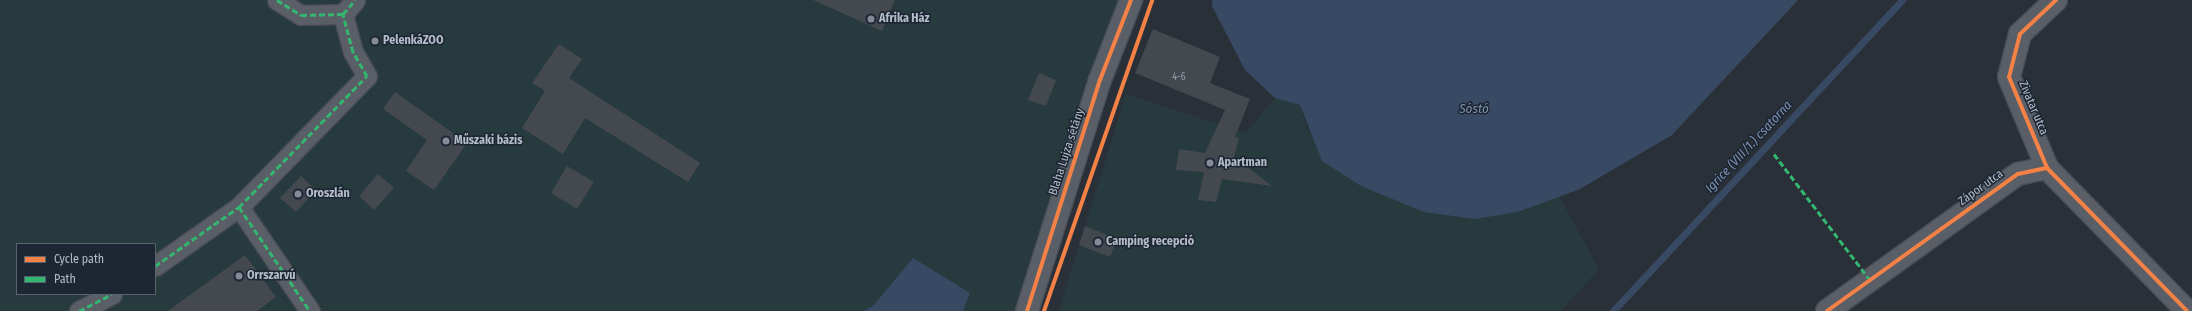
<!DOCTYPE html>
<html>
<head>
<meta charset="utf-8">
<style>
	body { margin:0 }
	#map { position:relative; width:2192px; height:311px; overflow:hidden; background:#2a3038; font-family:"Fira Sans Condensed",sans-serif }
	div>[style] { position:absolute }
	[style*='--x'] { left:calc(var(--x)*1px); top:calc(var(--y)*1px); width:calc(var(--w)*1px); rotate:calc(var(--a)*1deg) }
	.green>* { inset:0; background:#273a3e }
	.water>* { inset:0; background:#384963 }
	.stream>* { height:7px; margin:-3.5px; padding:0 3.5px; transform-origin:3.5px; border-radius:3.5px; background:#384963 }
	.building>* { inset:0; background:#444950 }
	.roads { filter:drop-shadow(1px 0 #484c53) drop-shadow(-1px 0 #484c53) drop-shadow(0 1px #484c53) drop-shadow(0 -1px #484c53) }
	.pedestrian>* { height:19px; margin:-9.5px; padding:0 9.5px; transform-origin:9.5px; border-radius:9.5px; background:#5a5e66 }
	.minor>* { height:22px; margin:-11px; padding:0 11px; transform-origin:11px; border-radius:11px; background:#5a5e66 }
	.quiet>* { height:3px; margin-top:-1.5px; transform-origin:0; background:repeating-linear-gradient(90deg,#33b770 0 6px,transparent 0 9px) }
	.cycleway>* { height:4px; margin:-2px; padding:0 2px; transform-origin:2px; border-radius:2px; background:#f48246 }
	.dots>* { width:11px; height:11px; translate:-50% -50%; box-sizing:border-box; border:2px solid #1d2633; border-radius:50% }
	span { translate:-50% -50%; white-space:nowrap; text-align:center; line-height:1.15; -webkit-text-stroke:3px #1d2633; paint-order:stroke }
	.number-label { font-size:10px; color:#989fab }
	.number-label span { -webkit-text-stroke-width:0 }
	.poi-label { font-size:12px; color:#b4bcc9; font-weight:700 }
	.left { translate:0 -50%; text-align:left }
	.street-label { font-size:12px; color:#b4bcc9 }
	.water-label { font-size:13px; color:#7c92b1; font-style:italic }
	.legend { position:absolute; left:16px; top:243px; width:140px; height:52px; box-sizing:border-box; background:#1d2633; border:1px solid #59626f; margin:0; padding:5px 7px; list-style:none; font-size:12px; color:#b4bcc9 }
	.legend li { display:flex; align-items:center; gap:8px; height:20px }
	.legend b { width:20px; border:1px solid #59626f }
</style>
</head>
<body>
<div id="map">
	<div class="green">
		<i style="clip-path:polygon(evenodd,0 0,1122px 0,1019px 311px,0 311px,0 0,17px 244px,155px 244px,155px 294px,17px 294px,17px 244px)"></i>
		<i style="clip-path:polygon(1126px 94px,1246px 133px,1275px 98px,1300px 105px,1308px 133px,1518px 212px,1559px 196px,1599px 269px,1561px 311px,1059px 311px)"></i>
	</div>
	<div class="water">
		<i style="clip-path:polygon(1212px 0,1798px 0,1672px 135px,1580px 189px,1518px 212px,1475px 219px,1424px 212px,1361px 186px,1322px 161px,1300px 105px,1275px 98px,1245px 70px,1212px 6px)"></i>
		<i style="clip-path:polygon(913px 258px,970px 293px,963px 311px,863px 311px,873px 306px)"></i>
	</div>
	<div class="stream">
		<i style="--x:1613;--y:311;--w:425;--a:-47.1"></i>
	</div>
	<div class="building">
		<i style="clip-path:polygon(813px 0,895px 0,882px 31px)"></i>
		<i style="clip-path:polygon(1153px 29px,1220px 57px,1210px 83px,1250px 99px,1235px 137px,1239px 138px,1234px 157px,1272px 186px,1222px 179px,1216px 202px,1198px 200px,1204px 172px,1176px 170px,1179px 149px,1205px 153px,1225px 110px,1135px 73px)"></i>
		<i style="clip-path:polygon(559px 44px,582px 59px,569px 78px,700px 163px,688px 182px,585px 118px,563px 154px,522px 128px,545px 91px,532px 83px)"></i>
		<i style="clip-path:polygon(1039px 73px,1056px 80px,1046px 106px,1028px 100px)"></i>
		<i style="clip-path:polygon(395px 92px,467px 143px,434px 190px,406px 171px,427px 140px,383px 109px)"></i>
		<i style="clip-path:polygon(567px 166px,594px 182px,577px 209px,551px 193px)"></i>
		<i style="clip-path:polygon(378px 174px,394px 188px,374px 210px,359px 196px)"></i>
		<i style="clip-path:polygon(301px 176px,316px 190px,296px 212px,280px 198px)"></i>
		<i style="clip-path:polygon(1085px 226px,1117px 239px,1110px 257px,1079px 245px)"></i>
		<i style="clip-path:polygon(245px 255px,276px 297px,257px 311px,168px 311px)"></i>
	</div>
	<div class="roads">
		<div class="pedestrian">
			<i style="--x:277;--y:0;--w:28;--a:32"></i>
			<i style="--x:301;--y:15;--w:42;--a:-1.4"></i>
			<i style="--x:343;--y:14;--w:18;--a:-49"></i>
			<i style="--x:239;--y:207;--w:126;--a:55.7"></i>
			<i style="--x:155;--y:266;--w:103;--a:-35.1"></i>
			<i style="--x:239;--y:207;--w:183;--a:-45.7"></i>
			<i style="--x:367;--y:76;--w:28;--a:-120"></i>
			<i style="--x:353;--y:52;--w:39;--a:-105"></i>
			<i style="--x:79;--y:311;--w:37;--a:-27"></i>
		</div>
		<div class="minor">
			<i style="--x:2056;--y:0;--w:50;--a:136.6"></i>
			<i style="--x:2020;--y:34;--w:44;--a:104.3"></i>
			<i style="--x:2009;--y:77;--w:99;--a:67.3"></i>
			<i style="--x:2047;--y:168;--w:200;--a:45.6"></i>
			<i style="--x:1027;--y:311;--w:242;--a:-72.5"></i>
			<i style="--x:1100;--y:80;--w:86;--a:-68.8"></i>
			<i style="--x:1827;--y:311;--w:235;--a:-35.7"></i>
			<i style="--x:2018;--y:174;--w:30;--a:-12"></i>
		</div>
	</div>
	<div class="quiet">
		<i style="--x:277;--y:0;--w:28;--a:32"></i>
		<i style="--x:301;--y:15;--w:42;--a:-1.4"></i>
		<i style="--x:343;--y:14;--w:18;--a:-49"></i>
		<i style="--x:1774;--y:154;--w:158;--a:52.7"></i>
		<i style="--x:239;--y:207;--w:126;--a:55.7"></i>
		<i style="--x:155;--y:266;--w:103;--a:-35.1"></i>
		<i style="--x:239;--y:207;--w:183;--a:-45.7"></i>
		<i style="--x:367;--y:76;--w:28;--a:-120"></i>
		<i style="--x:353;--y:52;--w:39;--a:-105"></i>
		<i style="--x:79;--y:311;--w:37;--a:-27"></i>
	</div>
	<div class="cycleway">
		<i style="--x:2056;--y:0;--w:50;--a:136.6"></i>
		<i style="--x:2020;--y:34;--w:44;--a:104.3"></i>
		<i style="--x:2009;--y:77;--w:99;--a:67.3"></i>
		<i style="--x:2047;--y:168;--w:200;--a:45.6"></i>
		<i style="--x:1027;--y:311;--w:242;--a:-72.5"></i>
		<i style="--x:1100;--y:80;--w:86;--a:-68.8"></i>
		<i style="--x:1044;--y:311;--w:329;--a:-70.8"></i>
		<i style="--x:1827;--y:311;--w:235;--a:-35.7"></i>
		<i style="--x:2018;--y:174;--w:30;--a:-12"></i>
	</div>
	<div class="dots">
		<i style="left:871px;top:19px;background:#848b96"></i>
		<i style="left:375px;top:41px;background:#848b96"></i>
		<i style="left:446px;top:141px;background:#848b96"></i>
		<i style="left:1210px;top:163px;background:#848b96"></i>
		<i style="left:298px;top:194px;background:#848b96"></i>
		<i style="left:1098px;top:242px;background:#848b96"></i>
		<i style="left:239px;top:276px;background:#848b96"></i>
	</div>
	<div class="number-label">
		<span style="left:1179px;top:78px">4-6</span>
	</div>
	<div class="poi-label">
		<span class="left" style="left:879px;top:19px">Afrika Ház</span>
		<span class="left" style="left:383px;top:41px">PelenkáZOO</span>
		<span class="left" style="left:454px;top:141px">Műszaki bázis</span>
		<span class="left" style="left:1218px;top:163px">Apartman</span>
		<span class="left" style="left:306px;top:194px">Oroszlán</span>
		<span class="left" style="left:1106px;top:242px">Camping recepció</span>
		<span class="left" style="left:247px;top:276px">Orrszarvú</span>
	</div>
	<div class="street-label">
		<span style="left:2033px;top:108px;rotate:67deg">Zivatar utca</span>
		<span style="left:1067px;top:152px;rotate:-72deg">Blaha Lujza sétány</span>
		<span style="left:1981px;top:188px;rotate:-36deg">Zápor utca</span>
	</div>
	<div class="water-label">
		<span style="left:1474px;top:109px">Sóstó</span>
		<span style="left:1749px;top:147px;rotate:-47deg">Igrice (VIII/1.) csatorna</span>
	</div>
	<ul class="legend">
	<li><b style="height:5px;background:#f48246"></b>Cycle path</li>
	<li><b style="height:5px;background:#33b770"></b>Path</li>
	</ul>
</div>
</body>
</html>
